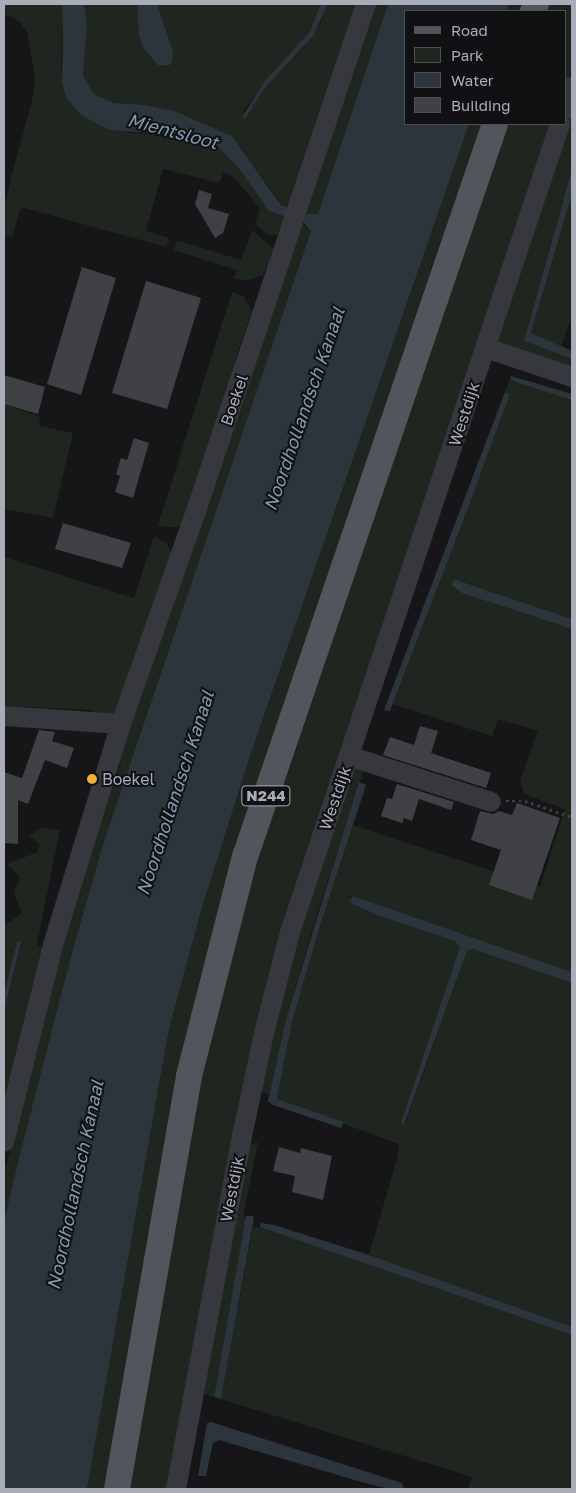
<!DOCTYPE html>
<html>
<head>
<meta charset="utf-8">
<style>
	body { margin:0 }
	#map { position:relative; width:576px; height:1493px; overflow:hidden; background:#161618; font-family:"Golos Text",sans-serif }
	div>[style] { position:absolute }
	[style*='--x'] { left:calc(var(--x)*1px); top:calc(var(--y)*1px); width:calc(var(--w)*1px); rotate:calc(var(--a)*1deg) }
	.green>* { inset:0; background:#1e261f }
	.water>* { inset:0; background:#2c353c }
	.building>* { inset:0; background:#404145 }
	.path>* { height:2.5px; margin-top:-1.25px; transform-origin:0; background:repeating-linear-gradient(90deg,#3d3f44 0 2.5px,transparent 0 6.5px) }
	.minor>* { height:20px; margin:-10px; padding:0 10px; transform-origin:10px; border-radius:10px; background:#37383d }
	.major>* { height:26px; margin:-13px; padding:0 13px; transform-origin:13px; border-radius:13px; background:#53555c }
	.dots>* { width:14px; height:14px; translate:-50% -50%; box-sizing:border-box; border:2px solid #111113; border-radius:50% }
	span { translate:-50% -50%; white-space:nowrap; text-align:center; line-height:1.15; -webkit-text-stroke:4px #111113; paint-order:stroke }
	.shield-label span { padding:1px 4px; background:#111113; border:1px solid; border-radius:4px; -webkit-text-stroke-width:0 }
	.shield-label { font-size:15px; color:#a8adb8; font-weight:700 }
	.street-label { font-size:16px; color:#a8adb8 }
	.poi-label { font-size:16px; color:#a8adb8 }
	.left { translate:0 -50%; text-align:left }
	.water-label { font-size:18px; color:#7f9bb3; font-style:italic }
	.frame { position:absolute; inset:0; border:5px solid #a8adb8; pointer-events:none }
	.legend { position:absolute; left:404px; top:10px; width:162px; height:115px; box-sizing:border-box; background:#111113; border:1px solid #4d4f55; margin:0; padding:6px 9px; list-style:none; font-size:15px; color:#a8adb8 }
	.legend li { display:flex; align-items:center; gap:10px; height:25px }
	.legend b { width:25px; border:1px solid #4d4f55 }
</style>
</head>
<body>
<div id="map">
	<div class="green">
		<i style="clip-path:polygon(4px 4px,61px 4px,63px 25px,61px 70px,129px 133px,188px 136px,202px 140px,220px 149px,240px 170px,269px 211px,288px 218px,279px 235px,269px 235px,255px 224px,260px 208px,235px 179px,224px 172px,219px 183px,163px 169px,146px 231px,169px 238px,166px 247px,21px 207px,12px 237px,4px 235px,4px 211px,11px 177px,32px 101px,35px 78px,27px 32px,20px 22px,10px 16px,4px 17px)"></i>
		<i style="clip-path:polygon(84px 4px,137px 4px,139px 36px,144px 49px,159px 66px,164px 67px,173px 52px,157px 4px,324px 4px,310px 31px,264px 82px,243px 112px,246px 118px,264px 89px,303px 48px,320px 23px,328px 4px,360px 4px,291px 208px,282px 205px,232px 136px,175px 111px,145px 105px,114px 103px,94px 94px,83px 76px,87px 25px)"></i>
		<i style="clip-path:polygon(374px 4px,388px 4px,318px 214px,307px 214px,304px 213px)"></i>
		<i style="clip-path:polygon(509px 4px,527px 4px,525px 11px,507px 11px)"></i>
		<i style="clip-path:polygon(544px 4px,572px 4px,572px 67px,565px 90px,565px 11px,542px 11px)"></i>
		<i style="clip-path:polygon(572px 111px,572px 169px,524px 341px,572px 359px,572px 372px,496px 345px)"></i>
		<i style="clip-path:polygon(469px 124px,487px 124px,238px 858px,109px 1489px,87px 1489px,169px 1029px,201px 911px,249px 759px)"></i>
		<i style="clip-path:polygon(504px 124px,554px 124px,282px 933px,170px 1489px,123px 1489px,190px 1111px,231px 932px)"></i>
		<i style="clip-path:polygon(572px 194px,572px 315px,561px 347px,531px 333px)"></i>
		<i style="clip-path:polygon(301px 222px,311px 231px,308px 241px,104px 841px,4px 1222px,4px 1174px,72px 910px,108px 788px,112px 788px,121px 763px,119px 757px)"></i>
		<i style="clip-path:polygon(252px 230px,275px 250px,271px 266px,267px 265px,263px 275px,249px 280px,234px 279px,237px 270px,174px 250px,177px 240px,241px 260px)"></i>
		<i style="clip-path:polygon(232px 292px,243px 296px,252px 310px,237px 354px,233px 379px,182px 524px,176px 527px,164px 527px,158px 525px)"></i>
		<i style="clip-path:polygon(510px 379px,572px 400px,572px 619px,455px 579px,489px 602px,572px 629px,572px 972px,353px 896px,349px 902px,377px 915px,455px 941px,461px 947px,401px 1123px,406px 1122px,467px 951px,473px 949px,572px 983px,572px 1327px,369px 1255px,398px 1155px,399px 1144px,279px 1100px,277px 1097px,292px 1022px,320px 926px,353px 825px,540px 887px,565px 809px,524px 794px,520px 781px,538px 731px,498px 719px,492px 736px,393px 704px,510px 394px,505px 392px)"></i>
		<i style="clip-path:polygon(4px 404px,40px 417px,39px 426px,73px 433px,53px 518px,4px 509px)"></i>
		<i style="clip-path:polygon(154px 536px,167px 544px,173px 556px,119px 712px,113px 716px,92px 717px,93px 710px,4px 706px,4px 557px,134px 598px)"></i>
		<i style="clip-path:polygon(365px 766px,314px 924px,286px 1019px,270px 1094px,257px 1091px,279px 992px,350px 769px)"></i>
		<i style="clip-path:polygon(40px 828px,60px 830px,37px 945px,45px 950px,4px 1115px,4px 1011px,21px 943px,17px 942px,4px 994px,4px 926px,22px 913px,14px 892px,20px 877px,7px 864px,38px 852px,39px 843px,29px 836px)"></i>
		<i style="clip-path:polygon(258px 1142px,243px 1216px,246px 1218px,214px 1397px,204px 1394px,250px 1145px)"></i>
		<i style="clip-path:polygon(253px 1227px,261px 1227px,572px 1335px,572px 1489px,468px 1489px,472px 1477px,221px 1399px)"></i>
	</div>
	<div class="water">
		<i style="clip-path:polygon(61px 4px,84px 4px,87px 25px,83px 76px,94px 94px,114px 103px,145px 105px,175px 111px,232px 136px,281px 205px,307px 214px,318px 214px,388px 4px,509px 4px,507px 11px,405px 11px,405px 124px,469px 124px,249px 759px,201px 911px,169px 1029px,87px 1489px,4px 1489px,4px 1222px,18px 1162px,73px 949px,104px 841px,311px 231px,304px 223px,269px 211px,240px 170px,220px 149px,202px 140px,188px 136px,110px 130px,81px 115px,66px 97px,62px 83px,63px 25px)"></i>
		<i style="clip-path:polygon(137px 4px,157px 4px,173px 52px,172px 62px,170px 65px,159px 66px,144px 49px,139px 36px)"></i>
		<i style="clip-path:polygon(321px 4px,328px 4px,313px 36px,264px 89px,246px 118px,242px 117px,264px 82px,310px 31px)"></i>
		<i style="clip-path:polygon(572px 169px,572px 194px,531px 333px,572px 351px,572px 359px,524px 341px)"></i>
		<i style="clip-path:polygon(511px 376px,572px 394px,572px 400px,519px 383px,510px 379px)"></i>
		<i style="clip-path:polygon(505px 392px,510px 394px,466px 513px,390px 711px,384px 710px)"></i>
		<i style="clip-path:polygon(454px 579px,572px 619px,572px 629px,462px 593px,452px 585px)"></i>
		<i style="clip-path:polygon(359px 782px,366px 785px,320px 926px,292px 1022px,277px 1097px,279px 1100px,344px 1122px,341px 1128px,273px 1105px,268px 1101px,286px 1019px)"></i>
		<i style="clip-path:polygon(353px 896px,572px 972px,572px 983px,473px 949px,467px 951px,404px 1125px,401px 1123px,460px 947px,455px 941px,377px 915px,349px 902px)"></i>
		<i style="clip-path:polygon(17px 942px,21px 942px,4px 1011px,4px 994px)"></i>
		<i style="clip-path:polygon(246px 1216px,253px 1216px,254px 1218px,221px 1399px,214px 1397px)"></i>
		<i style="clip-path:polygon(261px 1223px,274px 1225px,369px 1255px,572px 1327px,572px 1335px,260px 1227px)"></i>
		<i style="clip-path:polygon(211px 1422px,402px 1483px,404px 1489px,389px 1489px,358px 1481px,219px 1440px,213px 1443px,206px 1476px,198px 1476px,207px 1423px)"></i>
	</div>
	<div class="building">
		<i style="clip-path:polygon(199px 190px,212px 194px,208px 208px,229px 214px,223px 233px,215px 238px,195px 204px)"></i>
		<i style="clip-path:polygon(82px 267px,116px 278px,81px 395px,47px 384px)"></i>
		<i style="clip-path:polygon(146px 281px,201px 298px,167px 409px,112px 393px)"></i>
		<i style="clip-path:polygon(4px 375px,45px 387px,38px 414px,4px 404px)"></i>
		<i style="clip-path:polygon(134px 438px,149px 443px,133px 498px,115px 492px,120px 476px,116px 474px,121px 458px,127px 460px)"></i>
		<i style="clip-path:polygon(63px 523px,131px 543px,122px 568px,55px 549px)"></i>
		<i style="clip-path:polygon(420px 726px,438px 731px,431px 753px,491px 773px,486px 788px,383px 755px,390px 737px,414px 745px)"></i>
		<i style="clip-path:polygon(39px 730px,55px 732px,52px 741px,74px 748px,67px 768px,45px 760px,28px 804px,18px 800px,18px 844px,4px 843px,4px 772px,22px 778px)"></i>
		<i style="clip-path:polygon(397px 784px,454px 802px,451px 810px,419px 799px,412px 821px,404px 818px,402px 823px,381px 816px,387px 798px,392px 799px)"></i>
		<i style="clip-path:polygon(517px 803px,560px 818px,532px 900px,489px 885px,501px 850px,471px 840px,480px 811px,493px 814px,499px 811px,512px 815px)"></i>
		<i style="clip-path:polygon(279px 1147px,300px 1153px,301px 1148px,332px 1156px,323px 1200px,292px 1192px,295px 1176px,273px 1171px)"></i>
	</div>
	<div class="path">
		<i style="--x:506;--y:801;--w:19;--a:0"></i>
		<i style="--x:525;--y:801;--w:50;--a:18.8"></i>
	</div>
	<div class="minor">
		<i style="--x:565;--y:110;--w:24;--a:-73"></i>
		<i style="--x:486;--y:348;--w:91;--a:18.6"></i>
		<i style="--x:4;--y:716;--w:117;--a:3.9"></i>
		<i style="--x:349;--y:756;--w:149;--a:17.9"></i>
		<i style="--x:4;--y:1142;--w:203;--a:-76"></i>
		<i style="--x:53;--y:945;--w:231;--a:-72.9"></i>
		<i style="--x:121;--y:724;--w:226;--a:-70.6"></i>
		<i style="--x:196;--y:511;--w:535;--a:-71.46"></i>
		<i style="--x:176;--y:1489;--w:359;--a:-79.4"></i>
		<i style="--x:242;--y:1136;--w:109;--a:-77.9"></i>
		<i style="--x:265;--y:1029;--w:100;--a:-75.5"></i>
		<i style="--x:290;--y:932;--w:852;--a:-71.52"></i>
	</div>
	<div class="major">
		<i style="--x:533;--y:11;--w:8;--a:-67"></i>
		<i style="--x:117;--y:1489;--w:419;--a:-80.1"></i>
		<i style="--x:189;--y:1076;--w:226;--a:-75.7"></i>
		<i style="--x:245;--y:857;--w:774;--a:-71.17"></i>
	</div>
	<div class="dots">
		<i style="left:92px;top:779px;background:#f2b134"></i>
	</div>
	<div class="shield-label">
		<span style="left:266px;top:796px">N244</span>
	</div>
	<div class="street-label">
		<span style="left:234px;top:400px;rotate:-71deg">Boekel</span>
		<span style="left:464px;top:414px;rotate:-72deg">Westdijk</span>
		<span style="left:335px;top:798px;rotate:-71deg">Westdijk</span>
		<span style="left:232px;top:1189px;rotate:-79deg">Westdijk</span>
	</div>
	<div class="poi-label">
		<span class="left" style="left:102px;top:779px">Boekel</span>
	</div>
	<div class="water-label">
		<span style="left:173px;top:131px;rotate:15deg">Mientsloot</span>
		<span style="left:304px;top:409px;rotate:-71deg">Noordhollandsch Kanaal</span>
		<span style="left:175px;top:793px;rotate:-72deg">Noordhollandsch Kanaal</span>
		<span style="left:75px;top:1185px;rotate:-78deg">Noordhollandsch Kanaal</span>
	</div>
	<div class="frame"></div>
	<ul class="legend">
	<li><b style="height:6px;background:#53555c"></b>Road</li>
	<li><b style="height:14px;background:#1e261f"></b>Park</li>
	<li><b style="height:14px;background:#2c353c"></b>Water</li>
	<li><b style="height:14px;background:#404145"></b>Building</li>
	</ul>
</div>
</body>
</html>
